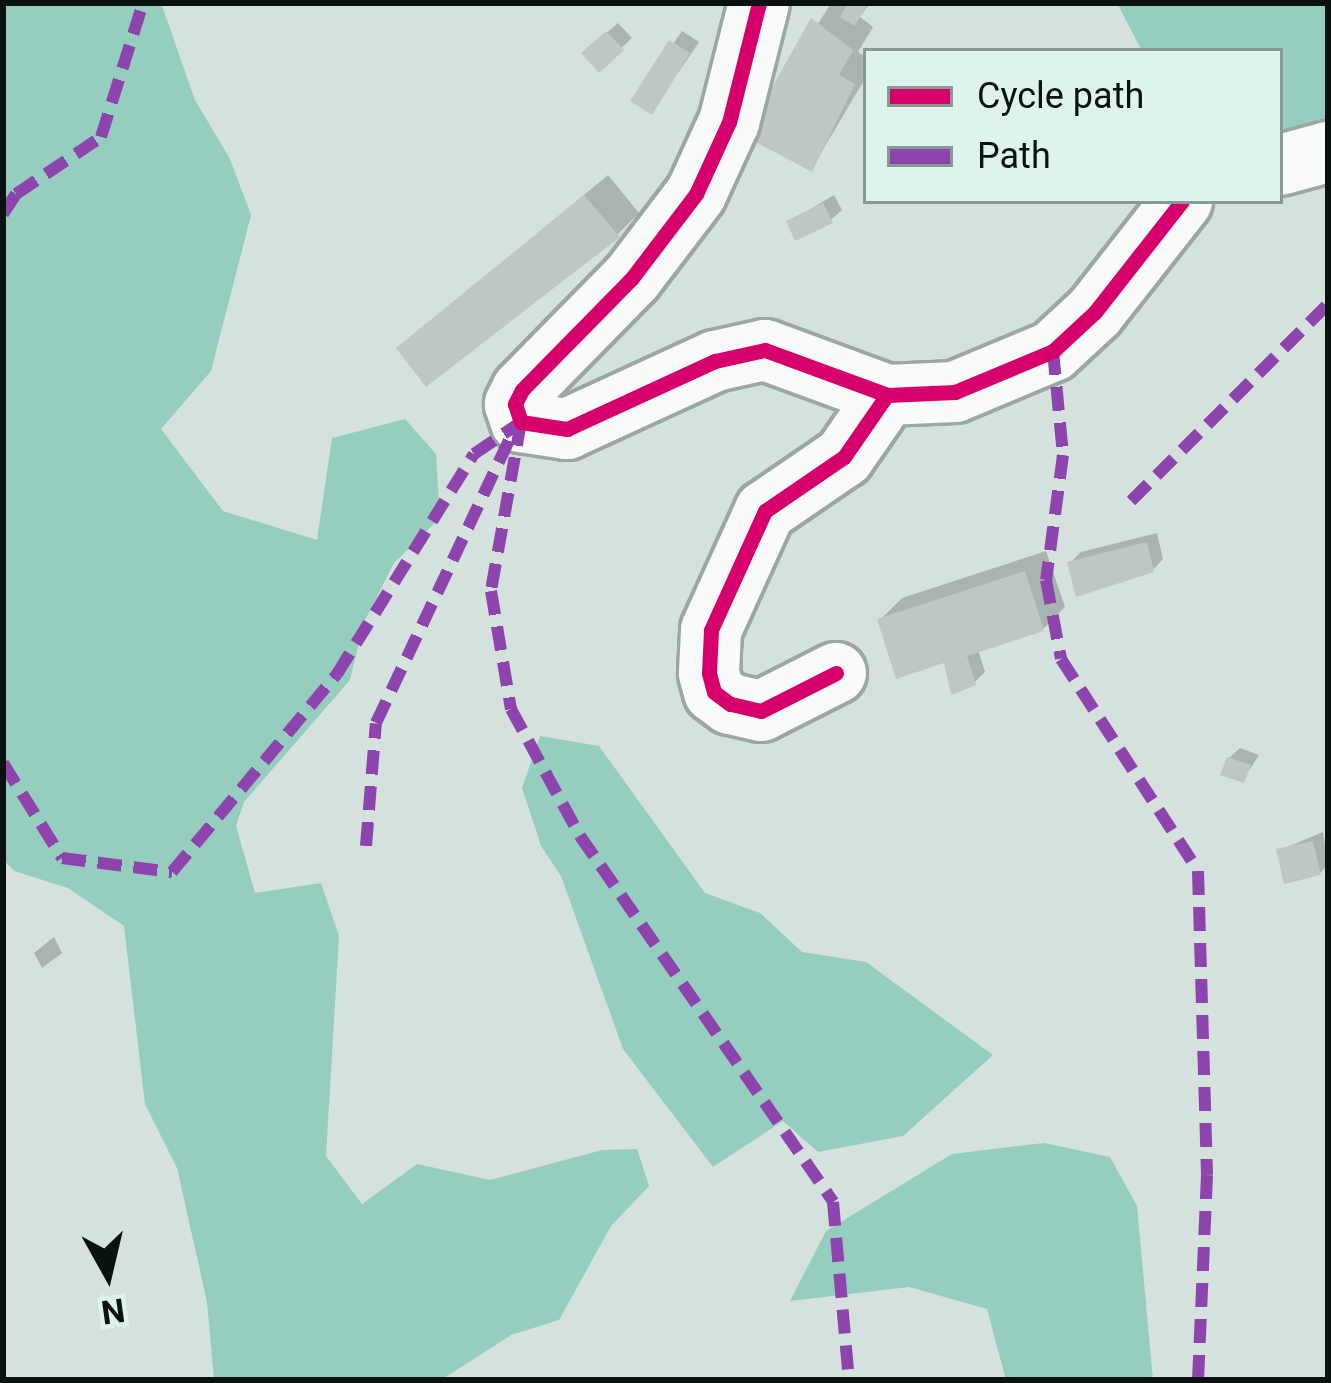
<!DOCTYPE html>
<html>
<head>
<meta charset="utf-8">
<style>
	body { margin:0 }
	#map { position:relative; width:1331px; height:1383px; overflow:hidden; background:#d4e1dd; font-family:Roboto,sans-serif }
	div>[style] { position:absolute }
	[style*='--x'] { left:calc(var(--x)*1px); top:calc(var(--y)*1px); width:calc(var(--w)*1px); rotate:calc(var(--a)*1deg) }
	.forest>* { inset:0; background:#95cebf }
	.shadow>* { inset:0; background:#0003 }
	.building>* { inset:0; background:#bec7c4 }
	.roads { filter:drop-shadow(3px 0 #9ca6a3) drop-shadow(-3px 0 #9ca6a3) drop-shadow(0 3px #9ca6a3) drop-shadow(0 -3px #9ca6a3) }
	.minor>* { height:60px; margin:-30px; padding:0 30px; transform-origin:30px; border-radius:30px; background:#f9fafa }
	.quiet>* { height:12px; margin-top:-6px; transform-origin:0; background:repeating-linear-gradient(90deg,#8e44ad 0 24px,transparent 0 36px) }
	.cycleway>* { height:15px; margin:-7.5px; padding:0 7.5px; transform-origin:7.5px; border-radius:7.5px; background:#d6006c }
	span { translate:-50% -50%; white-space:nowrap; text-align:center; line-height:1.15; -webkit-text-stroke:10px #ddf4ec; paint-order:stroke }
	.frame { position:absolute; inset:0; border:6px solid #0a1210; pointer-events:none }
	.legend { position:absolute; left:863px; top:48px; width:420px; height:156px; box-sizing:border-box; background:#ddf4ec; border:3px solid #899a94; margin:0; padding:15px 21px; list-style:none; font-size:36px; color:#0a1210 }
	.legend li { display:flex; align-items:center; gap:24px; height:60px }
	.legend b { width:60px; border:3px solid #899a94 }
	.north { position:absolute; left:48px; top:1215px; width:120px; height:120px; -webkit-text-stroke:9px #ddf4ec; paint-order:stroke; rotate:172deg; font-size:33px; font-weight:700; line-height:48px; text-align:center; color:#0a1210 }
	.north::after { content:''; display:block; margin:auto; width:42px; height:54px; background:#0a1210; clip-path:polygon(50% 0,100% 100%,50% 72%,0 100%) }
</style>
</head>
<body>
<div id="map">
	<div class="forest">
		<i style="clip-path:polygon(3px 3px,161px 3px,195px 100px,230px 159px,251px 215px,211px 371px,161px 429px,223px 511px,317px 540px,332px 438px,405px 419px,436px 454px,440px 518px,394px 563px,364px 622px,350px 680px,244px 802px,236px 826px,255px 893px,321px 883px,339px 936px,326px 1156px,362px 1204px,417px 1164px,490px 1180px,602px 1150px,637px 1149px,649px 1186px,611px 1226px,559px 1320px,511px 1335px,441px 1380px,214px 1380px,207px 1302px,177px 1168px,145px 1104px,124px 926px,68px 888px,14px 871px,3px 859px)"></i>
		<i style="clip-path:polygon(1117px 3px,1328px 3px,1328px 122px,1280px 137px,1280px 51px,1142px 51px)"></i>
		<i style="clip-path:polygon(540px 736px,599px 746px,705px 893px,760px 913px,802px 952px,866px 962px,993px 1055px,903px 1136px,818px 1152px,783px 1121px,713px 1167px,623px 1049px,561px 876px,541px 846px,522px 788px)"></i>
		<i style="clip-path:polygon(1044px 1143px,1110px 1157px,1137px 1206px,1153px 1380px,1006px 1380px,987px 1309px,909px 1287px,790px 1301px,826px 1231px,952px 1154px)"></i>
	</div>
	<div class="shadow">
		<i style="clip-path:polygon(831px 3px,870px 3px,860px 17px,873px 27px,858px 52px,866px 57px,866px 77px,812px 168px,749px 135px)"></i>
		<i style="clip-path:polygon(618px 23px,632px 38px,599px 69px,595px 43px)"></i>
		<i style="clip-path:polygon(682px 31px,699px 42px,652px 111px,635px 100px)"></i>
		<i style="clip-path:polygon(608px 175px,639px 213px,618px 234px,400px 348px)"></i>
		<i style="clip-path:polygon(834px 195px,842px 210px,831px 220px,789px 222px)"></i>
		<i style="clip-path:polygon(1157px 533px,1163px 559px,1153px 570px,1070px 563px,1081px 552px)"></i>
		<i style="clip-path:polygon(1046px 551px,1065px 607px,1043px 629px,978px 650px,985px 672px,974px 683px,880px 620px,902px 598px)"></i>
		<i style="clip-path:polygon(1240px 748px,1259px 755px,1243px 780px,1229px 758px)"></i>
		<i style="clip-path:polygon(1323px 832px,1328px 864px,1320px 873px,1280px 850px)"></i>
		<i style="clip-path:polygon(54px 937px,62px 953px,42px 968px,34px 953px)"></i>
	</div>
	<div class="building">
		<i style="clip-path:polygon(848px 3px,868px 3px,855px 26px,840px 17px)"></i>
		<i style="clip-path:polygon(811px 18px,853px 50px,839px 75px,855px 84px,812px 172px,745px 136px)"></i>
		<i style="clip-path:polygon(606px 31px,624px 50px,599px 73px,581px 53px)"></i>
		<i style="clip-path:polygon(669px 40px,690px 53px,652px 115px,630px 101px)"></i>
		<i style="clip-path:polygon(584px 195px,620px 237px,426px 387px,396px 348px)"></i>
		<i style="clip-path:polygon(823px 203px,833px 223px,795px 241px,786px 221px)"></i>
		<i style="clip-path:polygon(1147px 542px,1154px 572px,1076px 597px,1067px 562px)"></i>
		<i style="clip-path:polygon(1025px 571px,1044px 631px,967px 656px,976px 685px,951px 695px,944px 663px,896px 679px,877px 619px)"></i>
		<i style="clip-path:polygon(1227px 757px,1251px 765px,1244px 783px,1220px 775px)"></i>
		<i style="clip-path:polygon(1313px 841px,1321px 875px,1284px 884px,1276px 849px)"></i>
	</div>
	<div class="roads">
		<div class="minor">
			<i style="--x:759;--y:3;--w:123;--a:104.1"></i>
			<i style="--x:729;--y:122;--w:79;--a:114.6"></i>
			<i style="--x:696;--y:194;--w:106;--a:127.3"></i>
			<i style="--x:632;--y:278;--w:157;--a:134.5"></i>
			<i style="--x:522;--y:390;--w:16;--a:117"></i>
			<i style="--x:515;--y:404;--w:19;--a:72"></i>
			<i style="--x:521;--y:422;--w:47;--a:8.7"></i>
			<i style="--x:567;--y:429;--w:163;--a:-24.7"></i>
			<i style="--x:715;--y:361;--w:51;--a:-12.4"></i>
			<i style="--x:765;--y:350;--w:130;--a:20.2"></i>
			<i style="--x:887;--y:395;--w:68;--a:-2.5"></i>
			<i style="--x:955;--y:392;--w:106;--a:-22.7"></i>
			<i style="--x:1053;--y:351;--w:57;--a:-42.9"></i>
			<i style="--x:1095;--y:312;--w:141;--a:-51.9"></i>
			<i style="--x:1280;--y:165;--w:50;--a:-15.2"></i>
			<i style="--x:836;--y:673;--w:84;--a:153.1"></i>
			<i style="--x:761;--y:711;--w:32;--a:-167"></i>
			<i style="--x:730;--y:704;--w:20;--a:-143"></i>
			<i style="--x:714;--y:692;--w:20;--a:-105"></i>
			<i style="--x:709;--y:673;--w:43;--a:-87.3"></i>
			<i style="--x:711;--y:630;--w:131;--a:-65.6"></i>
			<i style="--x:765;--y:511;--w:96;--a:-34.4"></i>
			<i style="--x:844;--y:457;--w:75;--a:-55.3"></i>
		</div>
	</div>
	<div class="quiet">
		<i style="--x:3;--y:214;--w:24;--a:-57"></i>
		<i style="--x:16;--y:194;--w:102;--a:-33.8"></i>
		<i style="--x:101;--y:137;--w:140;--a:-72.6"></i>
		<i style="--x:1053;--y:351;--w:104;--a:84.5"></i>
		<i style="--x:1063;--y:455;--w:126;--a:97.7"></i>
		<i style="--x:1046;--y:580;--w:80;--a:79.2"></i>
		<i style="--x:1061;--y:659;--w:252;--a:57.1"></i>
		<i style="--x:1198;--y:871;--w:304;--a:88.3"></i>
		<i style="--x:1207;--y:1175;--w:205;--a:92.5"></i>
		<i style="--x:521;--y:422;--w:172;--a:100.1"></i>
		<i style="--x:491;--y:591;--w:120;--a:80.4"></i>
		<i style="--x:511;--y:709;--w:145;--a:61.5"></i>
		<i style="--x:580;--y:836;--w:445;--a:55.3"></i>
		<i style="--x:833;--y:1202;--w:179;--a:84.9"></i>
		<i style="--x:1131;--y:501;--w:279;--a:-45"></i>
		<i style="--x:3;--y:763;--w:112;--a:58.2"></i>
		<i style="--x:62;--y:858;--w:111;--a:7.3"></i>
		<i style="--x:172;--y:872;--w:258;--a:-50.2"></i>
		<i style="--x:337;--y:674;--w:259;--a:-58.1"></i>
		<i style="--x:474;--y:454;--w:57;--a:-34.2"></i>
		<i style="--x:366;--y:846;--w:123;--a:-85.4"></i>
		<i style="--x:376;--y:723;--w:317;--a:-64.8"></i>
	</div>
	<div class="cycleway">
		<i style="--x:759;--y:3;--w:123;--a:104.1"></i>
		<i style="--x:729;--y:122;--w:79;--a:114.6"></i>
		<i style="--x:696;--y:194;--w:106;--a:127.3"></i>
		<i style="--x:632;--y:278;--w:157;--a:134.5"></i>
		<i style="--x:522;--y:390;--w:16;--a:117"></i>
		<i style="--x:515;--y:404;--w:19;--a:72"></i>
		<i style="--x:521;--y:422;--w:47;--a:8.7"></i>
		<i style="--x:567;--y:429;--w:163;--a:-24.7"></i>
		<i style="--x:715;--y:361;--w:51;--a:-12.4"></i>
		<i style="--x:765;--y:350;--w:130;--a:20.2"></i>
		<i style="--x:887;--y:395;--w:68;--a:-2.5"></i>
		<i style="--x:955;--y:392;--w:106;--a:-22.7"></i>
		<i style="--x:1053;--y:351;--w:57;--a:-42.9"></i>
		<i style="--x:1095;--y:312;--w:141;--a:-51.9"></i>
		<i style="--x:836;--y:673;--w:84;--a:153.1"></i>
		<i style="--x:761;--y:711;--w:32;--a:-167"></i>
		<i style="--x:730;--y:704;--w:20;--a:-143"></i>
		<i style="--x:714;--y:692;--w:20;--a:-105"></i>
		<i style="--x:709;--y:673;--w:43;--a:-87.3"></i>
		<i style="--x:711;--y:630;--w:131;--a:-65.6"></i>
		<i style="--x:765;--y:511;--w:96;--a:-34.4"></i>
		<i style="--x:844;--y:457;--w:75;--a:-55.3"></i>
	</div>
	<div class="frame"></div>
	<ul class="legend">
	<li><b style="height:15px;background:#d6006c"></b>Cycle path</li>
	<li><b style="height:15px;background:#8e44ad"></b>Path</li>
	</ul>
	<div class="north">N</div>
</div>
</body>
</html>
